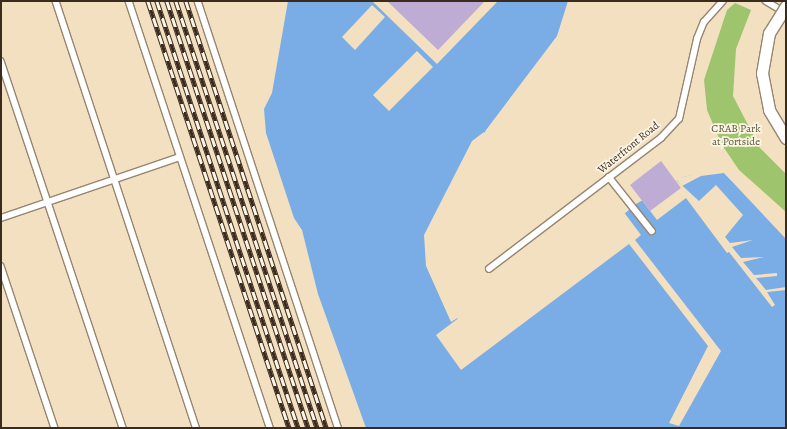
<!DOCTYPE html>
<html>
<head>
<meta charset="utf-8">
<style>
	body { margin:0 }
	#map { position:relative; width:787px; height:429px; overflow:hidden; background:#f2e0c1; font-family:Alegreya,serif }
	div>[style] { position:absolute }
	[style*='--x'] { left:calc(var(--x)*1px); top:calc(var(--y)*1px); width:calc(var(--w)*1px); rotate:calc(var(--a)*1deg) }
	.green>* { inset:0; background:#9ec46e }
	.water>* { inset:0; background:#7aace6 }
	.pier>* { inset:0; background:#f2e0c1 }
	.building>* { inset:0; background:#bfacd5 }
	.roads { filter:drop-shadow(1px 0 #968570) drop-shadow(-1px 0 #968570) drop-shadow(0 1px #968570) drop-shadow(0 -1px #968570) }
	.service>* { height:5.5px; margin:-2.75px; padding:0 2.75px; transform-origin:2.75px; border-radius:2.75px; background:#fff }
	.rail>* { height:4.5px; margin-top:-2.25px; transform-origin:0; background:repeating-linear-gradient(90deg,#fcf5e5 0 9px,#3b2a1e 0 18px); box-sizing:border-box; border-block:1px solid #3b2a1e }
	.bridges { filter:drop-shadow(1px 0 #968570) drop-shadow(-1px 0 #968570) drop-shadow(0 1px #968570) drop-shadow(0 -1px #968570) }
	.minor-bridge>* { height:11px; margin:-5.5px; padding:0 5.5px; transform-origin:5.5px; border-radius:5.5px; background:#fff }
	span { translate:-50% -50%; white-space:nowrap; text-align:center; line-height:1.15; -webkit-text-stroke:3.5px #fcf5e5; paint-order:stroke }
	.park-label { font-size:11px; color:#595836 }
	.street-label { font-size:11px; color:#3b2a1e }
	.frame { position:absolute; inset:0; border:2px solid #3b2a1e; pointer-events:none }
</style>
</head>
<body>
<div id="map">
	<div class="green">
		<i style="clip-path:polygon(735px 3px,751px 10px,736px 49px,733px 96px,760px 148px,786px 174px,786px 212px,739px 170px,722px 145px,707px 110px,704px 80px,727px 10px)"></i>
	</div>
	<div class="water">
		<i style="clip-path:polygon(276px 1px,568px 1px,557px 36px,486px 130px,461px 183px,428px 232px,429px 262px,457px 318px,471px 327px,490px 326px,636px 204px,683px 177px,720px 169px,786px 234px,786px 428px,359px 428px,258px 124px)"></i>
	</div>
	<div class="pier">
		<i style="clip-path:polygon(275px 1px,288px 1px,272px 93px,264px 109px,266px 133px,294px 218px,302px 230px,318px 294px,366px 428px,357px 428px,306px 292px,258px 132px,256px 106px)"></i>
		<i style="clip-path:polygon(372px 1px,498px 1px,437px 64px)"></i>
		<i style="clip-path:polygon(372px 5px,385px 17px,355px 50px,342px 37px)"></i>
		<i style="clip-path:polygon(417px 51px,433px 67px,389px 111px,373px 95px)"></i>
		<i style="clip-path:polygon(484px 132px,486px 134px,462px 183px,430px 233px,431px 261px,459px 317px,451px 322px,426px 266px,424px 235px,472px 141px)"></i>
		<i style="clip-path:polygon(720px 167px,730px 170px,786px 231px,786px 239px,724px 173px,701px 176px,682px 186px,676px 179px)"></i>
		<i style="clip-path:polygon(675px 179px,699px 201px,716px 185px,743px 215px,725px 237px,730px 243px,753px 240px,732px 247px,741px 258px,764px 257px,743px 262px,754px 275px,777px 273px,777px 276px,756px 278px,766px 290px,786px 287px,786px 290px,767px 292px,775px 305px,772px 307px,729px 252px,727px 253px,686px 198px,657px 220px,641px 199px)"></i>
		<i style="clip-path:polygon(623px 211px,641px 235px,635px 240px,721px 351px,679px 426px,669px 423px,708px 346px,629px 244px,461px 370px,436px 335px,460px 317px,472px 325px,489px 324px)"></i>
	</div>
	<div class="building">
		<i style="clip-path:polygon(387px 1px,485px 1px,438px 50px)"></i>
		<i style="clip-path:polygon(661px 161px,681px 188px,650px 211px,630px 185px)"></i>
	</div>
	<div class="roads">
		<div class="service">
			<i style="--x:56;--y:1;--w:449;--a:71.8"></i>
			<i style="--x:129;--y:1;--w:450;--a:71.7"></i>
			<i style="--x:198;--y:1;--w:449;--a:71.8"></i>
			<i style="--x:766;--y:1;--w:21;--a:31"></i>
			<i style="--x:1;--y:61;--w:387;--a:71.6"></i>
			<i style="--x:609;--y:177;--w:69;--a:51.5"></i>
			<i style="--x:1;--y:218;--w:189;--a:-18.8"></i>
			<i style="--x:1;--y:266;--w:171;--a:71.6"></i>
			<i style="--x:489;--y:269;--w:216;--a:-37.3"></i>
			<i style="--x:661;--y:138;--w:26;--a:-47"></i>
			<i style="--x:679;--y:119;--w:82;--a:-77.3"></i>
			<i style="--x:697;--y:39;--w:18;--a:-68"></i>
			<i style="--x:704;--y:22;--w:28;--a:-48"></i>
		</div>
	</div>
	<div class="rail">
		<i style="--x:148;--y:1;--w:450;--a:71.7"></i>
		<i style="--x:157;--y:1;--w:450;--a:71.7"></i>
		<i style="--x:167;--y:1;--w:450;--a:71.7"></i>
		<i style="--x:176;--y:1;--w:450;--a:71.7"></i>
		<i style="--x:186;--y:1;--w:449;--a:71.8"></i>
	</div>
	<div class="bridges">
		<div class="minor-bridge">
			<i style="--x:786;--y:6;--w:32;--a:122"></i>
			<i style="--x:769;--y:33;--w:41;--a:99.9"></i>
			<i style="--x:762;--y:73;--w:38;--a:79"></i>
			<i style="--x:769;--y:110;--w:33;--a:59"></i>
		</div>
	</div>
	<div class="park-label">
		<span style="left:736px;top:136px">CRAB Park<br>at Portside</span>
	</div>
	<div class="street-label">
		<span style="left:629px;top:148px;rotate:-39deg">Waterfront Road</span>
	</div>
	<div class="frame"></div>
</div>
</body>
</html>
